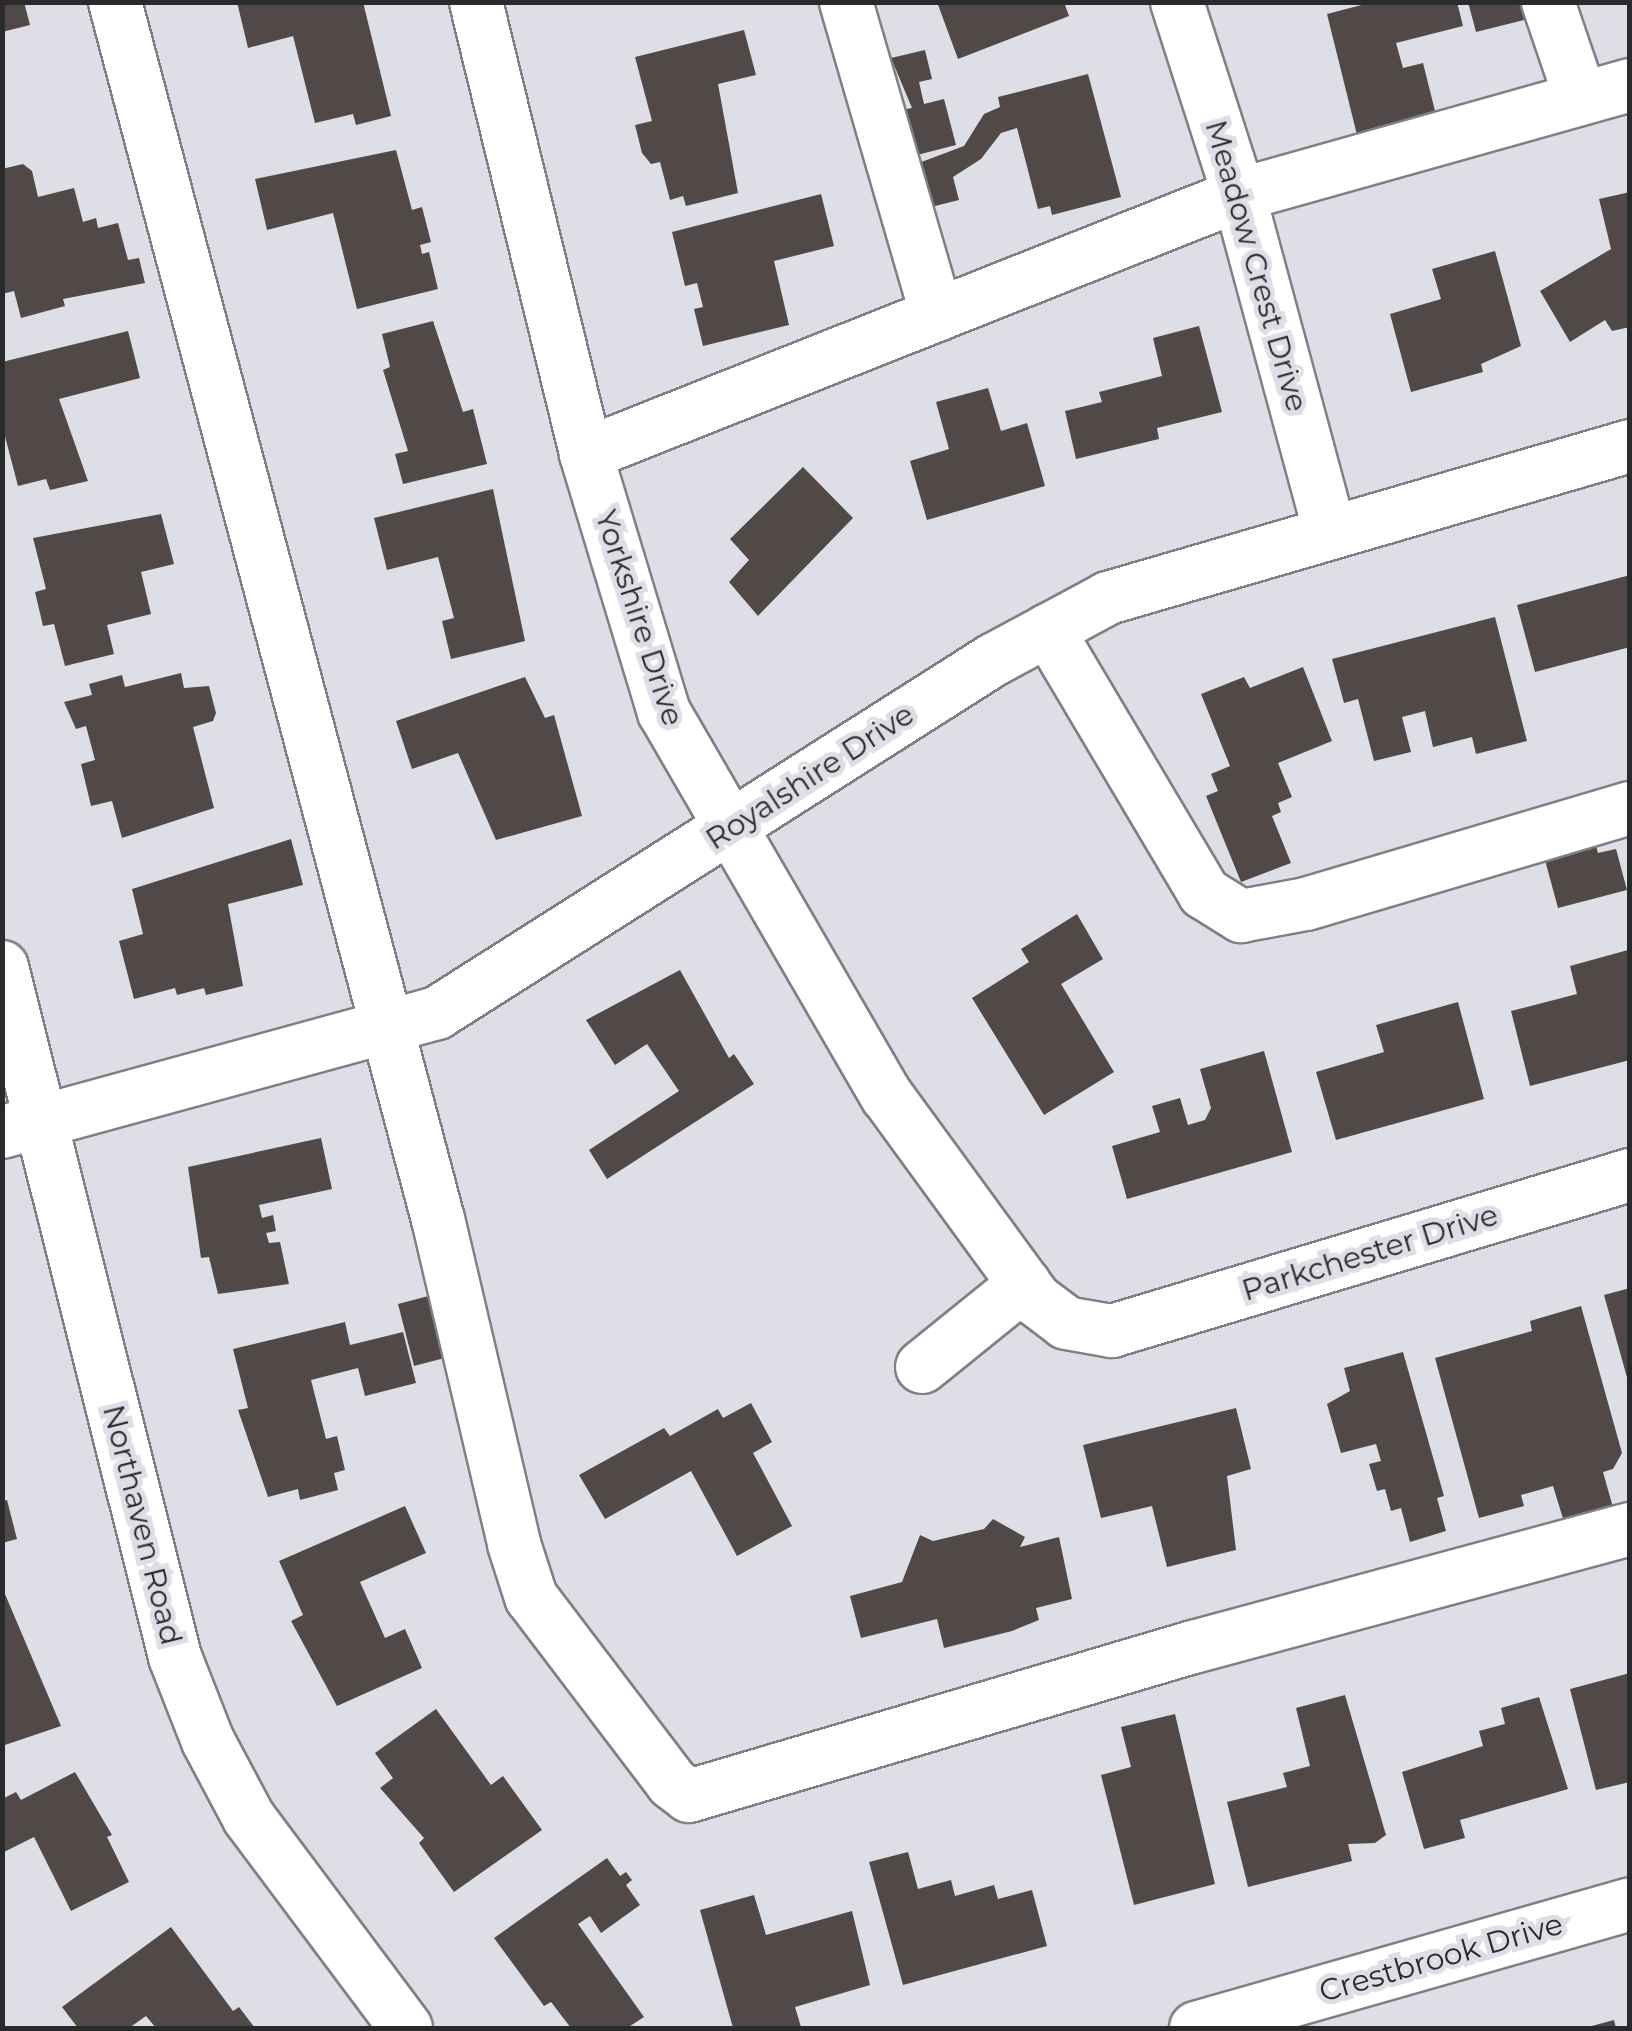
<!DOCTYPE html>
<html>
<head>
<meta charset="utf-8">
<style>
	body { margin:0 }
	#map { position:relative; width:1632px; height:2031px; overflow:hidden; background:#dedfe6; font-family:Montserrat,sans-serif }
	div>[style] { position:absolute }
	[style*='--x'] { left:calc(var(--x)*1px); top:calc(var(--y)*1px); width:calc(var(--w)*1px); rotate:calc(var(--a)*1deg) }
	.building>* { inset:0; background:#504948 }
	.roads { filter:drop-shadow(2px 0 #7f7f86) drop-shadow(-2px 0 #7f7f86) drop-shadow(0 2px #7f7f86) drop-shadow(0 -2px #7f7f86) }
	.minor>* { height:52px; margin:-26px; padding:0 26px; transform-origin:26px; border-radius:26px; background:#fff }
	span { translate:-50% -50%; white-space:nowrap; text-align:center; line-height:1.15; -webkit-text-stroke:10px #dedfe6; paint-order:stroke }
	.street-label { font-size:30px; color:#292a2c }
	.frame { position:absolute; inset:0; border:5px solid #292a2c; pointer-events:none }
</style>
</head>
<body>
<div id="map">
	<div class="building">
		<i style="clip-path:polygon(2px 2px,24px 2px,30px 25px,2px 32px)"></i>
		<i style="clip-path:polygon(237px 2px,363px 2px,391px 116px,356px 125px,353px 114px,315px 123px,293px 36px,248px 48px)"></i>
		<i style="clip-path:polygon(937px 2px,1064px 2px,1069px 16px,958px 59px)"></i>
		<i style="clip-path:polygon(1373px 2px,1457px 2px,1463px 26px,1396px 43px,1403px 68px,1423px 63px,1436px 115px,1357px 135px,1327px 14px)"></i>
		<i style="clip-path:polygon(1468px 2px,1528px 2px,1532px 18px,1476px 32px)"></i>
		<i style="clip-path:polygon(744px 30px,756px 75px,718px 84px,738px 193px,686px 206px,683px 196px,670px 200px,660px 162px,651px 164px,642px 153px,635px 125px,652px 121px,635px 57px)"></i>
		<i style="clip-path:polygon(925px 50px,932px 79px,919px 82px,924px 104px,944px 99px,956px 145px,913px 156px,901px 110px,912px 108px,891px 58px)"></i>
		<i style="clip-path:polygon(1088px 74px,1121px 197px,1052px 215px,1050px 206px,1038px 209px,1017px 128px,1001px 133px,981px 159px,953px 177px,959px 200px,927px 208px,916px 164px,964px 146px,984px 114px,1000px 107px,998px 97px)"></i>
		<i style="clip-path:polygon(396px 150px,412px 210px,422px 207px,431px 242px,420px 245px,422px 254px,429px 252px,438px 289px,357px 309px,333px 213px,267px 230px,255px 179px)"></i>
		<i style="clip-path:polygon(23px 164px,32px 171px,38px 197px,74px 188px,83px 222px,96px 218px,98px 228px,118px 223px,128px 260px,139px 258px,145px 283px,63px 299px,65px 306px,21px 318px,14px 291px,2px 294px,2px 169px)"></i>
		<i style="clip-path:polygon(1630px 192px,1630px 327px,1612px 331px,1605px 320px,1570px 342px,1540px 291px,1611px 249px,1599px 199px)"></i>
		<i style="clip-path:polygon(821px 194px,834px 246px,774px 261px,789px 325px,703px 346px,694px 309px,703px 307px,697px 283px,685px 286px,672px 232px)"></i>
		<i style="clip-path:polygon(1495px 251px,1521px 346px,1481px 364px,1483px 372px,1411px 392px,1390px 314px,1441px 299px,1432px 269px)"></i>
		<i style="clip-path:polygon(433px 321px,463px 412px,473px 409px,487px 464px,403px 484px,395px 454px,408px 451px,383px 370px,390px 367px,382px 334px)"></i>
		<i style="clip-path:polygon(1199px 326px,1222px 412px,1157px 428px,1159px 439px,1076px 459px,1065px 411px,1102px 402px,1099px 392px,1162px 376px,1153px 338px)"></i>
		<i style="clip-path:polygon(128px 331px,140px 378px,59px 399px,88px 481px,50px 490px,46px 479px,18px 486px,2px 425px,2px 362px)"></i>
		<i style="clip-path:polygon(988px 388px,1001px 431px,1027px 423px,1045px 486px,927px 520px,910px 461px,949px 449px,936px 402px)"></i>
		<i style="clip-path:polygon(803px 467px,853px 518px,758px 616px,729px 582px,749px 560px,730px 539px)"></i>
		<i style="clip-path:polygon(493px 489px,525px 641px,451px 659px,442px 621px,454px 618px,438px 557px,387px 570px,374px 518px)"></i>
		<i style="clip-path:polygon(161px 514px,174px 564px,141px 572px,151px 614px,107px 625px,114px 654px,65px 666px,54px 624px,43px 626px,35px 592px,46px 589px,33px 538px)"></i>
		<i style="clip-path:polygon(1630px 575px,1630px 647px,1535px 672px,1517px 605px)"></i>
		<i style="clip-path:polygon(1495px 617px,1527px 741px,1476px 754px,1472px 737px,1433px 747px,1425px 711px,1402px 717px,1411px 752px,1374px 761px,1358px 699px,1344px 703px,1332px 659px)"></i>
		<i style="clip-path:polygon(1303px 667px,1332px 741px,1278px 763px,1292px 797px,1278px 803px,1281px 812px,1272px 816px,1291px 863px,1241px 882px,1206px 796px,1218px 791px,1211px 774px,1230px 766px,1201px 694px,1244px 677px,1250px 688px)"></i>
		<i style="clip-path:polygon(181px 673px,184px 688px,209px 686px,216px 713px,213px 721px,193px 727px,214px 808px,122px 838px,112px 801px,91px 806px,81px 764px,95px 760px,86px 726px,76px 729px,64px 702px,92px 695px,89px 684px,122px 675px,125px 687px)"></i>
		<i style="clip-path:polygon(525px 677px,545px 718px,554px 715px,582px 816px,496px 840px,458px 753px,412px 769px,396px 721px)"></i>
		<i style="clip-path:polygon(1593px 835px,1598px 853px,1616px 849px,1627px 890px,1558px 908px,1542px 849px)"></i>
		<i style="clip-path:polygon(291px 839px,303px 885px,228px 904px,243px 986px,206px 995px,204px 988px,177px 995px,175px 988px,134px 999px,119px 941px,143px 934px,132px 889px)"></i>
		<i style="clip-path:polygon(1077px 914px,1103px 959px,1061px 984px,1114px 1072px,1044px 1115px,972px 998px,1029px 962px,1021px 949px)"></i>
		<i style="clip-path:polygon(1628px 950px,1630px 1060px,1530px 1086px,1511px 1011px,1577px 994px,1570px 966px)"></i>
		<i style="clip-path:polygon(680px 970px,729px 1058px,734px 1054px,754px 1084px,607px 1179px,589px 1150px,679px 1091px,647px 1044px,615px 1065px,586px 1020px)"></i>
		<i style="clip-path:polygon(1458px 1002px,1484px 1099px,1336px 1140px,1316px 1072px,1384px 1052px,1376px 1025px)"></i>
		<i style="clip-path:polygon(1264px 1051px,1292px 1152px,1127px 1199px,1112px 1146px,1160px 1132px,1152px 1106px,1180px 1098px,1188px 1125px,1205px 1120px,1211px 1108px,1200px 1069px)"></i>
		<i style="clip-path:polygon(321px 1138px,332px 1189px,259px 1205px,262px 1218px,273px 1215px,276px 1231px,266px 1233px,269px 1243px,280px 1242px,289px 1284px,218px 1294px,209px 1257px,201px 1258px,188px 1167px)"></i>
		<i style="clip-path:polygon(1630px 1288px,1630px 1381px,1628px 1381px,1604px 1295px)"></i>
		<i style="clip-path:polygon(440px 1293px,456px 1355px,414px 1366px,398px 1304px)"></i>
		<i style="clip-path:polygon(1581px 1306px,1622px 1453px,1613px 1469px,1603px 1472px,1614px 1511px,1565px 1525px,1553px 1486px,1521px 1495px,1524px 1506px,1479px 1518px,1435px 1358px,1532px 1331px,1530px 1321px)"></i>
		<i style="clip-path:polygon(345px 1322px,350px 1345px,403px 1332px,416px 1383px,365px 1396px,358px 1368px,311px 1380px,326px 1439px,337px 1436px,345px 1470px,334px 1473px,338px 1490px,300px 1500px,298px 1489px,268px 1497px,238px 1410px,248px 1408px,233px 1349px)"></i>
		<i style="clip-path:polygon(1403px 1352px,1444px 1496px,1437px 1498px,1446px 1531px,1410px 1542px,1401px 1508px,1391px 1511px,1385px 1489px,1377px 1491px,1369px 1464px,1381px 1461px,1376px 1444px,1341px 1453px,1327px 1404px,1350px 1391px,1344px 1368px)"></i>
		<i style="clip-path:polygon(751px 1403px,772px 1442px,753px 1453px,792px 1526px,737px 1556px,691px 1471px,605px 1519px,579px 1475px,664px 1428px,670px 1436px,718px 1409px,723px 1418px)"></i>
		<i style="clip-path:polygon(1236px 1408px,1251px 1469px,1227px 1476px,1236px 1550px,1167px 1567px,1152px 1506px,1101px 1518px,1083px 1445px)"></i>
		<i style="clip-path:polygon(7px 1500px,17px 1539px,2px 1543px,2px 1501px)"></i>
		<i style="clip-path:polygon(405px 1506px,426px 1553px,360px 1582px,385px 1638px,405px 1629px,422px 1668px,337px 1706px,291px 1621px,303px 1615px,279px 1561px)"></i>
		<i style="clip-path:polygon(993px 1519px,1025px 1537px,1020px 1547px,1059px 1537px,1072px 1599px,1036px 1608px,1039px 1620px,1012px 1631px,944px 1648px,937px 1619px,861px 1638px,850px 1596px,902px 1582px,920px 1535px,933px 1541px,984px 1529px)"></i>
		<i style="clip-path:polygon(2px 1587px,61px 1726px,2px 1746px)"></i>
		<i style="clip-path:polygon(1630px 1673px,1630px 1782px,1596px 1790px,1570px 1689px)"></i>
		<i style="clip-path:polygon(1345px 1695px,1386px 1835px,1375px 1843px,1348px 1844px,1352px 1861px,1248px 1887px,1227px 1802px,1287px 1787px,1283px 1773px,1310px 1766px,1296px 1708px)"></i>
		<i style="clip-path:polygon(1539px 1697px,1568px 1789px,1460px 1820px,1465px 1838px,1424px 1849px,1402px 1772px,1483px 1746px,1479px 1731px,1505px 1724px,1501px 1708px)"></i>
		<i style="clip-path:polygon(436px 1709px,491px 1785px,503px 1776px,542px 1830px,454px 1892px,419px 1843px,424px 1838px,380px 1788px,393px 1778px,375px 1753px)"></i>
		<i style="clip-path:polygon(1175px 1714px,1215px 1884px,1134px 1905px,1101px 1775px,1131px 1767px,1121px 1727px)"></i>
		<i style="clip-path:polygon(75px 1772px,112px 1835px,107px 1837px,129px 1882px,71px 1911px,34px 1837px,2px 1853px,2px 1799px,16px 1792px,21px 1800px)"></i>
		<i style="clip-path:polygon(908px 1852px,918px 1889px,951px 1880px,955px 1896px,994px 1885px,998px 1899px,1032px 1890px,1047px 1946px,903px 1985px,869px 1862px)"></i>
		<i style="clip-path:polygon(607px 1858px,620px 1876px,626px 1872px,632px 1880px,626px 1885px,640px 1905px,601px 1933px,590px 1916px,578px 1924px,644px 2017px,627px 2028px,571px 2028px,551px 2002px,544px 2006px,494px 1938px)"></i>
		<i style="clip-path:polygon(754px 1895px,766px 1935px,852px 1911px,870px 1985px,795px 2007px,801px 2027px,733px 2028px,700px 1910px)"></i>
		<i style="clip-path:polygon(171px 1927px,233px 2011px,239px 2007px,255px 2028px,156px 2028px,146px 2016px,129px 2028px,78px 2028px,62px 2007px)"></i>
		<i style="clip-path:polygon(1614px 2020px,1616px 2028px,1588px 2028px,1588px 2027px)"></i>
	</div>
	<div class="roads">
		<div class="minor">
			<i style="--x:115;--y:2;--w:1259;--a:75.14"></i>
			<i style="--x:438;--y:1219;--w:334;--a:76.8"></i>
			<i style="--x:514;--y:1544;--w:56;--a:72.2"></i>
			<i style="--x:531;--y:1597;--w:233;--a:52.8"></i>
			<i style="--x:672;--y:1783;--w:21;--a:37"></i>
			<i style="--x:689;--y:1796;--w:526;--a:-16.47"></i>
			<i style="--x:1193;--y:1647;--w:453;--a:-15.1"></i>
			<i style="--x:476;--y:2;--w:465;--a:76.3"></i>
			<i style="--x:586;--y:454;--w:270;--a:73.2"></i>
			<i style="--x:664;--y:712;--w:444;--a:59.9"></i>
			<i style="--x:887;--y:1096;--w:253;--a:53.9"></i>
			<i style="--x:1036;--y:1300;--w:38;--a:37"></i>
			<i style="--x:1066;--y:1323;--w:47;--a:9.9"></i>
			<i style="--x:1112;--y:1331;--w:541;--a:-16.76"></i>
			<i style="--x:846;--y:2;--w:326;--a:73.8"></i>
			<i style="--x:1177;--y:2;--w:203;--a:72.2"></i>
			<i style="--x:1239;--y:195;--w:349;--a:74.9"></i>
			<i style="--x:1548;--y:2;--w:102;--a:71.2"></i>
			<i style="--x:586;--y:454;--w:702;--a:-21.63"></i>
			<i style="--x:1239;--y:195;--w:406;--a:-15.7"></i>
			<i style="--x:1048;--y:630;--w:306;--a:59.3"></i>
			<i style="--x:1204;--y:893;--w:44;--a:31.9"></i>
			<i style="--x:1241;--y:916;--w:66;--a:-10.5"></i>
			<i style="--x:1306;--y:904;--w:338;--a:-16.5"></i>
			<i style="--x:2;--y:967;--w:711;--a:75.92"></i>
			<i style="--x:175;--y:1657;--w:90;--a:68.6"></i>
			<i style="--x:208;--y:1741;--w:87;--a:62"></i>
			<i style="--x:249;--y:1818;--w:262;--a:53.2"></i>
			<i style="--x:2;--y:1132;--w:451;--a:-15.3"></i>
			<i style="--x:437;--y:1013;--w:659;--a:-32.41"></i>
			<i style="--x:993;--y:660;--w:131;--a:-28.3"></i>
			<i style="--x:1108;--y:598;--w:544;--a:-16.23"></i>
			<i style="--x:922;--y:1367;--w:132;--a:-38.9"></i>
			<i style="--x:1196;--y:2028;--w:451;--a:-15.9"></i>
		</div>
	</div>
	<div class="street-label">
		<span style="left:1256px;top:266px;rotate:74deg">Meadow Crest Drive</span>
		<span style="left:639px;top:618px;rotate:72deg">Yorkshire Drive</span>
		<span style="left:810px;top:777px;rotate:-33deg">Royalshire Drive</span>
		<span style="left:1370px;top:1253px;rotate:-17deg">Parkchester Drive</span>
		<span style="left:142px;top:1525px;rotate:76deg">Northaven Road</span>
		<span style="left:1441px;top:1958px;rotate:-16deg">Crestbrook Drive</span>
	</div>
	<div class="frame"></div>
</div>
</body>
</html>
